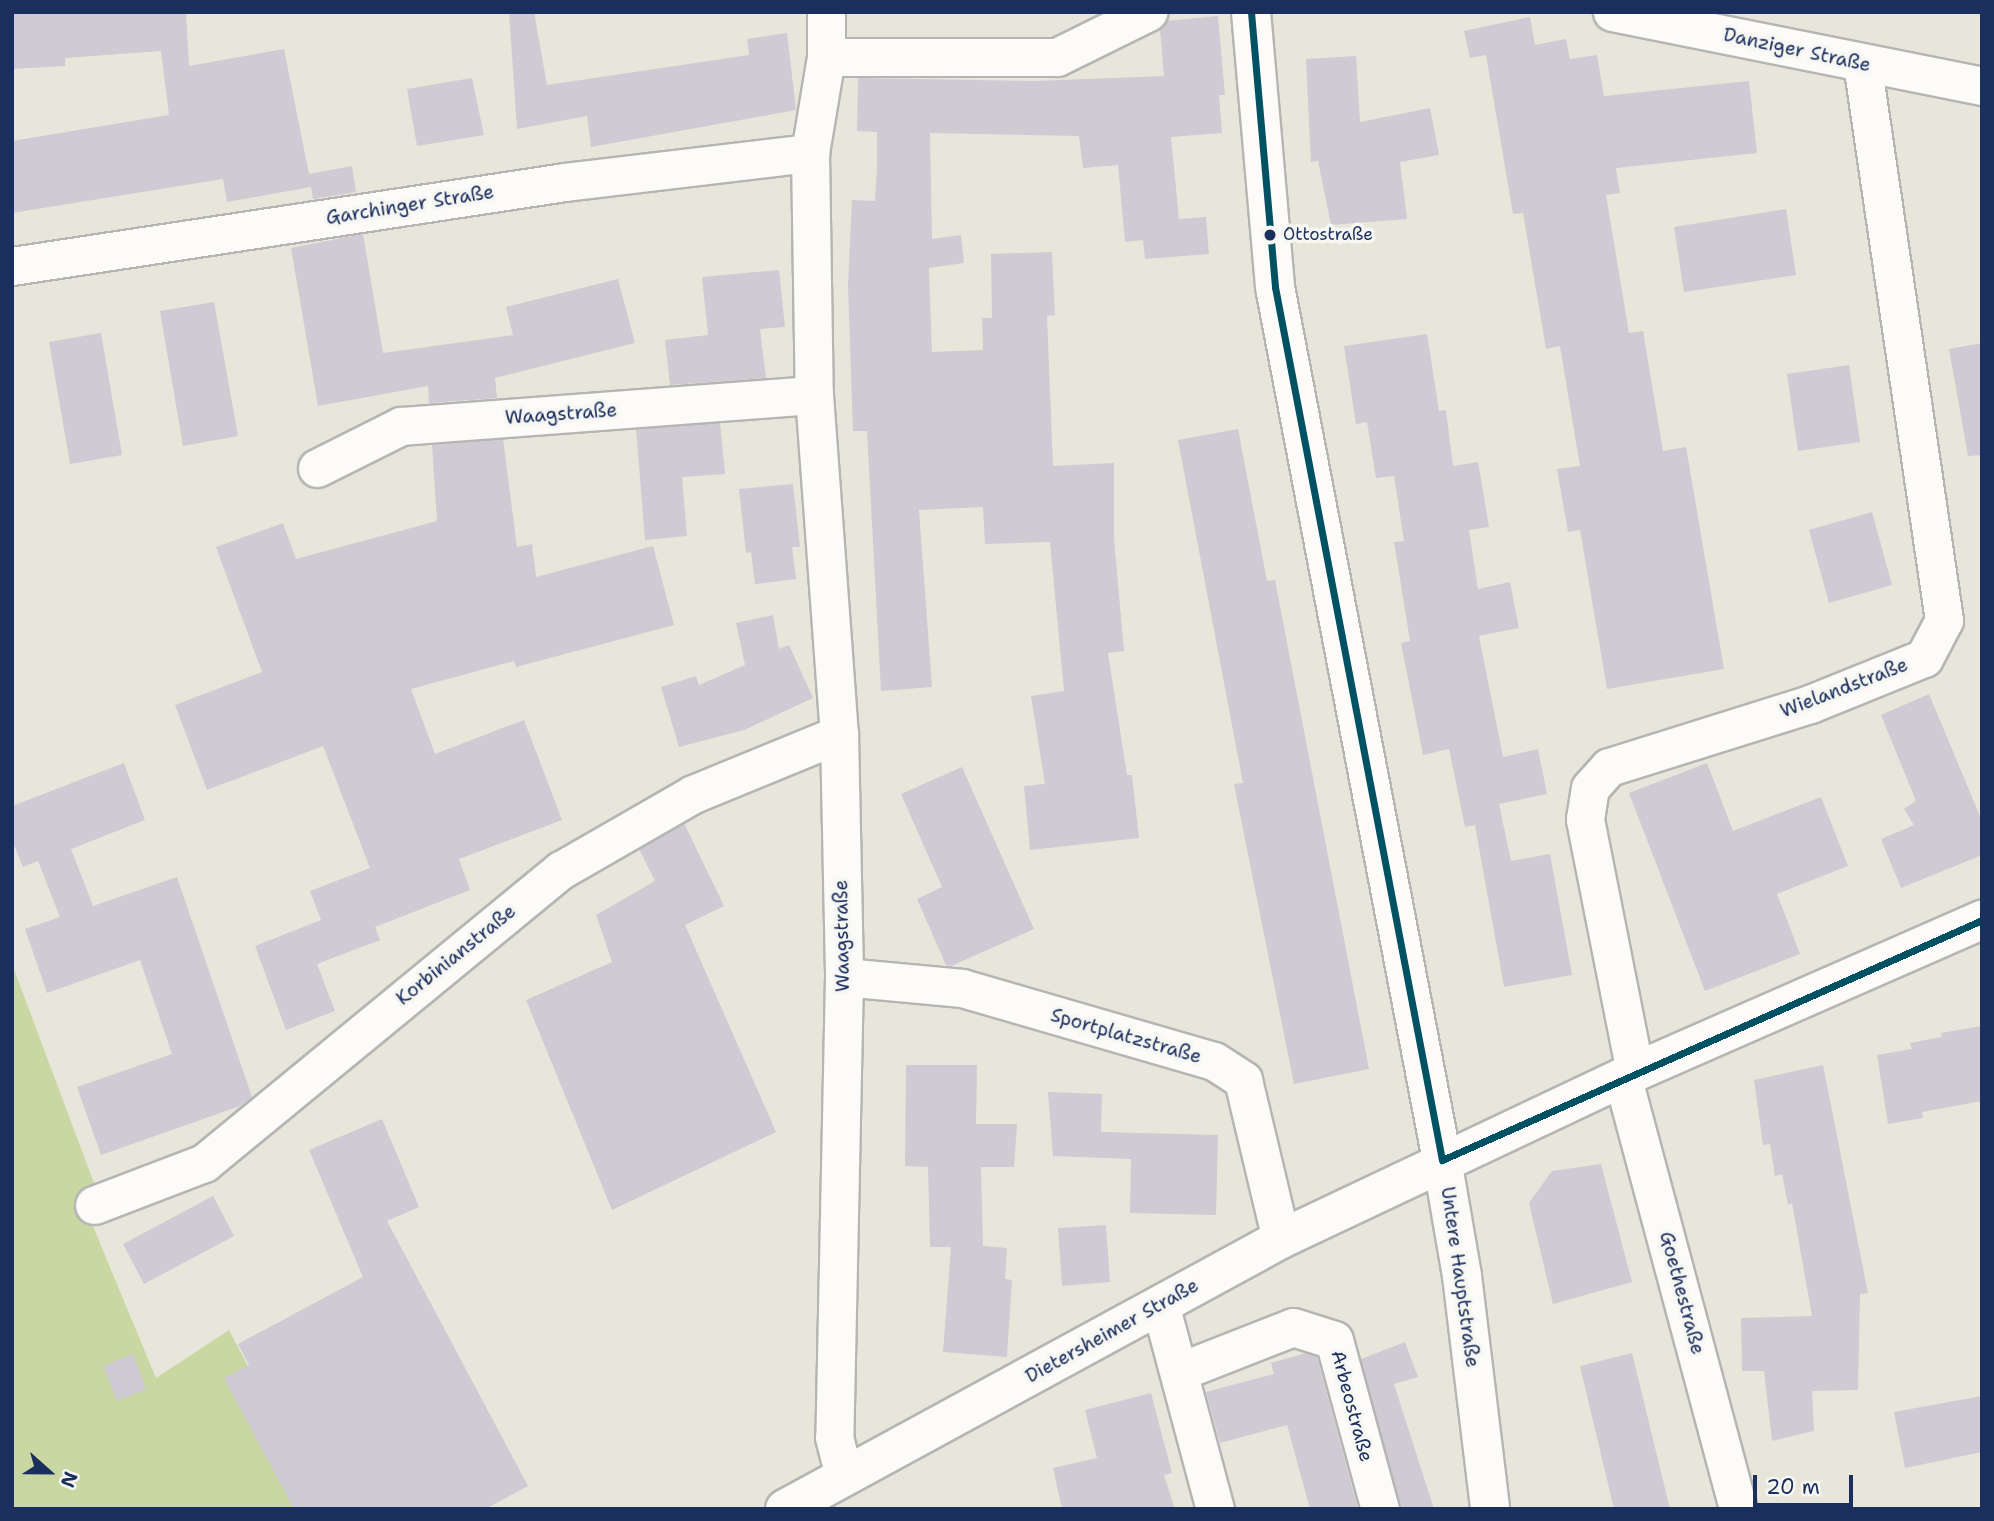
<!DOCTYPE html>
<html>
<head>
<meta charset="utf-8">
<style>
	body { margin:0 }
	#map { position:relative; width:1994px; height:1521px; overflow:hidden; background:#e8e6db; font-family:"Shantell Sans",sans-serif }
	div>[style] { position:absolute }
	[style*='--x'] { left:calc(var(--x)*1px); top:calc(var(--y)*1px); width:calc(var(--w)*1px); rotate:calc(var(--a)*1deg) }
	.green>* { inset:0; background:#c9d8a2 }
	.building>* { inset:0; background:#cfcad3 }
	.roads { filter:drop-shadow(2px 0 #b5b6b3) drop-shadow(-2px 0 #b5b6b3) drop-shadow(0 2px #b5b6b3) drop-shadow(0 -2px #b5b6b3) }
	.minor>* { height:37px; margin:-18.5px; padding:0 18.5px; transform-origin:18.5px; border-radius:18.5px; background:#fcfbfa }
	.tertiary>* { height:38px; margin:-19px; padding:0 19px; transform-origin:19px; border-radius:19px; background:#fcfbfa }
	.secondary>* { height:38px; margin:-19px; padding:0 19px; transform-origin:19px; border-radius:19px; background:#fcfbfa }
	.bus-1>* { height:7px; margin:-3.5px; padding:0 3.5px; transform-origin:3.5px; border-radius:3.5px; background:#005262 }
	.dots>* { width:19px; height:19px; translate:-50% -50%; box-sizing:border-box; border:4px solid #f6f6f2; border-radius:50% }
	span { translate:-50% -50%; white-space:nowrap; text-align:center; line-height:1.15; -webkit-text-stroke:7px #f6f6f2; paint-order:stroke }
	.bus-label { font-size:17px; color:#1b2f5e }
	.left { translate:0 -50%; text-align:left }
	.street-label { font-size:19px; color:#1b2f5e }
	.frame { position:absolute; inset:0; border:14px solid #1b2f5e; pointer-events:none }
	.north { position:absolute; left:14px; top:1437px; width:70px; height:70px; -webkit-text-stroke:5px #f6f6f2; paint-order:stroke; rotate:111deg; font-size:19px; font-weight:700; line-height:28px; text-align:center; color:#1b2f5e }
	.north::after { content:''; display:block; margin:auto; width:24px; height:32px; background:#1b2f5e; clip-path:polygon(50% 0,100% 100%,50% 72%,0 100%) }
	.scale { position:absolute; left:1753px; top:1475px; width:100px; height:32px; box-sizing:border-box; border:4px solid #1b2f5e; border-top:0; padding-left:9px; font-size:21px; line-height:24px; white-space:nowrap; color:#1b2f5e; -webkit-text-stroke:5px #f6f6f2; paint-order:stroke }
</style>
</head>
<body>
<div id="map">
	<div class="green">
		<i style="clip-path:polygon(12px 964px,94px 1183px,80px 1195px,156px 1378px,229px 1330px,323px 1509px,12px 1509px)"></i>
	</div>
	<div class="building">
		<i style="clip-path:polygon(12px 12px,186px 12px,189px 66px,284px 49px,309px 174px,352px 166px,356px 192px,313px 199px,311px 187px,227px 202px,223px 179px,12px 213px,12px 141px,169px 115px,161px 51px,65px 58px,65px 66px,12px 69px)"></i>
		<i style="clip-path:polygon(509px 12px,534px 12px,547px 85px,749px 55px,747px 39px,787px 33px,796px 110px,591px 147px,587px 116px,517px 129px)"></i>
		<i style="clip-path:polygon(1218px 16px,1225px 95px,1219px 95px,1222px 133px,1171px 137px,1179px 219px,1206px 217px,1209px 254px,1145px 259px,1143px 240px,1125px 242px,1118px 165px,1083px 168px,1079px 136px,930px 133px,932px 239px,961px 235px,964px 263px,929px 268px,932px 352px,983px 350px,982px 318px,992px 318px,991px 254px,1052px 252px,1055px 315px,1047px 316px,1053px 466px,1114px 463px,1114px 539px,1124px 651px,1108px 653px,1127px 775px,1132px 775px,1139px 838px,1030px 850px,1024px 786px,1045px 784px,1031px 696px,1064px 691px,1050px 542px,985px 544px,983px 507px,919px 510px,932px 687px,881px 691px,867px 431px,853px 431px,848px 285px,852px 200px,875px 201px,877px 166px,877px 132px,857px 131px,858px 78px,1034px 81px,1164px 76px,1160px 29px,1166px 21px)"></i>
		<i style="clip-path:polygon(1530px 17px,1535px 45px,1566px 39px,1570px 59px,1597px 55px,1604px 96px,1749px 81px,1757px 153px,1616px 168px,1620px 193px,1606px 195px,1629px 333px,1643px 331px,1663px 451px,1686px 447px,1724px 669px,1607px 689px,1580px 530px,1568px 532px,1557px 469px,1580px 466px,1560px 346px,1546px 349px,1523px 213px,1513px 214px,1486px 55px,1470px 58px,1464px 31px)"></i>
		<i style="clip-path:polygon(1356px 56px,1360px 122px,1430px 108px,1439px 155px,1400px 162px,1407px 219px,1331px 225px,1318px 161px,1311px 162px,1306px 59px)"></i>
		<i style="clip-path:polygon(472px 78px,484px 135px,417px 146px,407px 89px)"></i>
		<i style="clip-path:polygon(1786px 209px,1796px 275px,1684px 292px,1674px 227px)"></i>
		<i style="clip-path:polygon(363px 234px,383px 353px,513px 335px,506px 307px,618px 279px,635px 343px,495px 378px,497px 398px,429px 403px,428px 386px,318px 406px,291px 248px)"></i>
		<i style="clip-path:polygon(779px 270px,785px 327px,760px 329px,766px 378px,670px 385px,665px 340px,708px 335px,702px 277px)"></i>
		<i style="clip-path:polygon(214px 302px,238px 436px,183px 446px,160px 311px)"></i>
		<i style="clip-path:polygon(101px 333px,122px 455px,70px 464px,49px 342px)"></i>
		<i style="clip-path:polygon(1427px 334px,1439px 411px,1446px 410px,1453px 466px,1478px 462px,1489px 527px,1469px 530px,1478px 589px,1510px 582px,1519px 628px,1479px 636px,1503px 757px,1538px 749px,1547px 794px,1499px 804px,1511px 861px,1550px 854px,1572px 975px,1504px 987px,1475px 825px,1465px 827px,1449px 749px,1423px 755px,1401px 643px,1410px 641px,1394px 542px,1404px 541px,1394px 476px,1376px 478px,1367px 422px,1356px 424px,1344px 346px)"></i>
		<i style="clip-path:polygon(1982px 343px,1982px 455px,1968px 456px,1949px 349px)"></i>
		<i style="clip-path:polygon(1849px 365px,1860px 442px,1798px 451px,1787px 374px)"></i>
		<i style="clip-path:polygon(720px 423px,725px 474px,682px 477px,687px 536px,645px 540px,636px 429px)"></i>
		<i style="clip-path:polygon(1238px 429px,1267px 581px,1275px 580px,1369px 1069px,1294px 1084px,1234px 784px,1243px 783px,1178px 440px)"></i>
		<i style="clip-path:polygon(503px 439px,517px 547px,532px 544px,536px 577px,653px 546px,674px 625px,516px 667px,514px 661px,411px 689px,435px 754px,524px 720px,562px 820px,459px 859px,470px 890px,375px 927px,380px 940px,317px 964px,335px 1011px,286px 1030px,255px 946px,321px 920px,310px 891px,370px 868px,323px 746px,207px 790px,175px 705px,262px 672px,216px 547px,283px 523px,296px 559px,437px 521px,432px 445px)"></i>
		<i style="clip-path:polygon(793px 484px,800px 547px,792px 547px,796px 579px,755px 584px,751px 552px,746px 553px,739px 489px)"></i>
		<i style="clip-path:polygon(1872px 512px,1892px 585px,1829px 603px,1809px 530px)"></i>
		<i style="clip-path:polygon(773px 615px,779px 649px,789px 645px,813px 698px,744px 730px,679px 747px,661px 687px,696px 676px,699px 685px,745px 665px,736px 623px)"></i>
		<i style="clip-path:polygon(1929px 694px,1982px 821px,1982px 855px,1901px 888px,1881px 839px,1914px 825px,1904px 809px,1916px 801px,1881px 715px)"></i>
		<i style="clip-path:polygon(124px 763px,145px 820px,71px 849px,93px 906px,177px 877px,252px 1097px,240px 1106px,101px 1155px,77px 1087px,172px 1054px,140px 960px,47px 993px,25px 929px,60px 917px,38px 861px,23px 867px,12px 840px,12px 806px)"></i>
		<i style="clip-path:polygon(1707px 763px,1733px 831px,1821px 797px,1848px 866px,1777px 894px,1800px 954px,1705px 991px,1629px 793px)"></i>
		<i style="clip-path:polygon(962px 767px,1034px 929px,951px 966px,946px 965px,917px 899px,942px 887px,901px 794px)"></i>
		<i style="clip-path:polygon(684px 823px,724px 906px,685px 925px,776px 1132px,612px 1210px,526px 1000px,612px 962px,596px 915px,655px 881px,639px 849px)"></i>
		<i style="clip-path:polygon(1982px 1026px,1982px 1101px,1922px 1112px,1923px 1118px,1888px 1124px,1877px 1055px,1912px 1049px,1910px 1043px,1942px 1037px,1941px 1033px)"></i>
		<i style="clip-path:polygon(906px 1065px,977px 1065px,976px 1124px,1017px 1124px,1014px 1167px,981px 1167px,983px 1246px,1007px 1248px,1005px 1279px,1012px 1280px,1007px 1357px,943px 1352px,951px 1247px,930px 1247px,928px 1167px,905px 1166px)"></i>
		<i style="clip-path:polygon(1823px 1065px,1868px 1293px,1860px 1294px,1858px 1390px,1812px 1391px,1814px 1431px,1772px 1441px,1764px 1371px,1742px 1371px,1741px 1318px,1812px 1316px,1792px 1203px,1788px 1205px,1782px 1174px,1775px 1176px,1770px 1144px,1763px 1145px,1754px 1080px)"></i>
		<i style="clip-path:polygon(1048px 1092px,1102px 1094px,1101px 1132px,1218px 1135px,1216px 1215px,1130px 1213px,1131px 1159px,1053px 1156px)"></i>
		<i style="clip-path:polygon(382px 1119px,419px 1207px,387px 1221px,528px 1486px,485px 1509px,294px 1509px,224px 1378px,249px 1365px,238px 1344px,363px 1277px,309px 1150px)"></i>
		<i style="clip-path:polygon(1601px 1164px,1632px 1282px,1553px 1304px,1529px 1203px,1552px 1171px)"></i>
		<i style="clip-path:polygon(213px 1196px,234px 1236px,144px 1284px,123px 1244px)"></i>
		<i style="clip-path:polygon(1106px 1225px,1110px 1282px,1062px 1286px,1058px 1228px)"></i>
		<i style="clip-path:polygon(1405px 1342px,1418px 1377px,1394px 1384px,1434px 1509px,1400px 1509px,1361px 1359px)"></i>
		<i style="clip-path:polygon(1306px 1353px,1317px 1357px,1358px 1509px,1310px 1509px,1287px 1425px,1220px 1443px,1206px 1392px,1274px 1374px,1271px 1363px)"></i>
		<i style="clip-path:polygon(1632px 1353px,1670px 1509px,1614px 1509px,1580px 1366px)"></i>
		<i style="clip-path:polygon(133px 1354px,146px 1389px,117px 1401px,103px 1366px)"></i>
		<i style="clip-path:polygon(1151px 1393px,1172px 1473px,1164px 1475px,1175px 1509px,1062px 1509px,1053px 1468px,1097px 1458px,1085px 1410px)"></i>
		<i style="clip-path:polygon(1982px 1396px,1982px 1452px,1905px 1468px,1894px 1412px)"></i>
	</div>
	<div class="roads">
		<div class="minor">
			<i style="--x:826;--y:12;--w:45;--a:90"></i>
			<i style="--x:826;--y:57;--w:97;--a:99.5"></i>
			<i style="--x:810;--y:153;--w:242;--a:89.1"></i>
			<i style="--x:814;--y:395;--w:340;--a:85.8"></i>
			<i style="--x:839;--y:734;--w:243;--a:88.8"></i>
			<i style="--x:844;--y:977;--w:460;--a:91.2"></i>
			<i style="--x:834;--y:1437;--w:40;--a:75.6"></i>
			<i style="--x:1612;--y:12;--w:377;--a:11.3"></i>
			<i style="--x:826;--y:57;--w:231;--a:0"></i>
			<i style="--x:1057;--y:57;--w:102;--a:-26.3"></i>
			<i style="--x:12;--y:266;--w:559;--a:-8.64"></i>
			<i style="--x:565;--y:182;--w:247;--a:-6.8"></i>
			<i style="--x:317;--y:468;--w:94;--a:-26.6"></i>
			<i style="--x:401;--y:426;--w:414;--a:-4.3"></i>
			<i style="--x:844;--y:977;--w:119;--a:5.3"></i>
			<i style="--x:962;--y:988;--w:262;--a:16.2"></i>
			<i style="--x:1214;--y:1061;--w:35;--a:33"></i>
			<i style="--x:1243;--y:1080;--w:163;--a:76.6"></i>
			<i style="--x:1635;--y:1072;--w:258;--a:-101.2"></i>
			<i style="--x:1585;--y:819;--w:31;--a:-81"></i>
			<i style="--x:1590;--y:788;--w:28;--a:-48"></i>
			<i style="--x:1609;--y:767;--w:211;--a:-17.4"></i>
			<i style="--x:1810;--y:704;--w:123;--a:-22"></i>
			<i style="--x:1924;--y:658;--w:43;--a:-62.2"></i>
			<i style="--x:1944;--y:620;--w:563;--a:-98.37"></i>
			<i style="--x:1623;--y:1079;--w:445;--a:75"></i>
			<i style="--x:94;--y:1205;--w:118;--a:-20.9"></i>
			<i style="--x:204;--y:1163;--w:462;--a:-39.4"></i>
			<i style="--x:561;--y:870;--w:152;--a:-29.9"></i>
			<i style="--x:693;--y:794;--w:158;--a:-22.3"></i>
			<i style="--x:1160;--y:1304;--w:212;--a:75"></i>
			<i style="--x:1181;--y:1371;--w:120;--a:-21.4"></i>
			<i style="--x:1293;--y:1327;--w:43;--a:17.6"></i>
			<i style="--x:1334;--y:1340;--w:175;--a:74.8"></i>
		</div>
		<div class="tertiary">
			<i style="--x:785;--y:1509;--w:565;--a:-28.56"></i>
			<i style="--x:1281;--y:1239;--w:391;--a:-25.3"></i>
			<i style="--x:1635;--y:1072;--w:379;--a:-23.7"></i>
		</div>
		<div class="secondary">
			<i style="--x:1251;--y:12;--w:276;--a:85"></i>
			<i style="--x:1275;--y:287;--w:889;--a:79.17"></i>
			<i style="--x:1442;--y:1160;--w:118;--a:80.2"></i>
			<i style="--x:1462;--y:1276;--w:235;--a:83.1"></i>
		</div>
	</div>
	<div class="bus-1">
		<i style="--x:1251;--y:12;--w:276;--a:85"></i>
		<i style="--x:1275;--y:287;--w:889;--a:79.17"></i>
		<i style="--x:1442;--y:1160;--w:591;--a:-23.96"></i>
	</div>
	<div class="dots">
		<i style="left:1270px;top:235px;background:#1b2f5e"></i>
	</div>
	<div class="bus-label">
		<span class="left" style="left:1283px;top:235px">Ottostraße</span>
	</div>
	<div class="street-label">
		<span style="left:1797px;top:50px;rotate:12deg">Danziger Straße</span>
		<span style="left:410px;top:205px;rotate:-9deg">Garchinger Straße</span>
		<span style="left:561px;top:414px;rotate:-4deg">Waagstraße</span>
		<span style="left:1844px;top:688px;rotate:-21deg">Wielandstraße</span>
		<span style="left:842px;top:936px;rotate:-91deg">Waagstraße</span>
		<span style="left:456px;top:955px;rotate:-39deg">Korbinianstraße</span>
		<span style="left:1126px;top:1036px;rotate:16deg">Sportplatzstraße</span>
		<span style="left:1460px;top:1277px;rotate:82deg">Untere Hauptstraße</span>
		<span style="left:1682px;top:1293px;rotate:75deg">Goethestraße</span>
		<span style="left:1112px;top:1331px;rotate:-29deg">Dietersheimer Straße</span>
		<span style="left:1352px;top:1406px;rotate:75deg">Arbeostraße</span>
	</div>
	<div class="frame"></div>
	<div class="north">N</div>
	<div class="scale">20 m</div>
</div>
</body>
</html>
